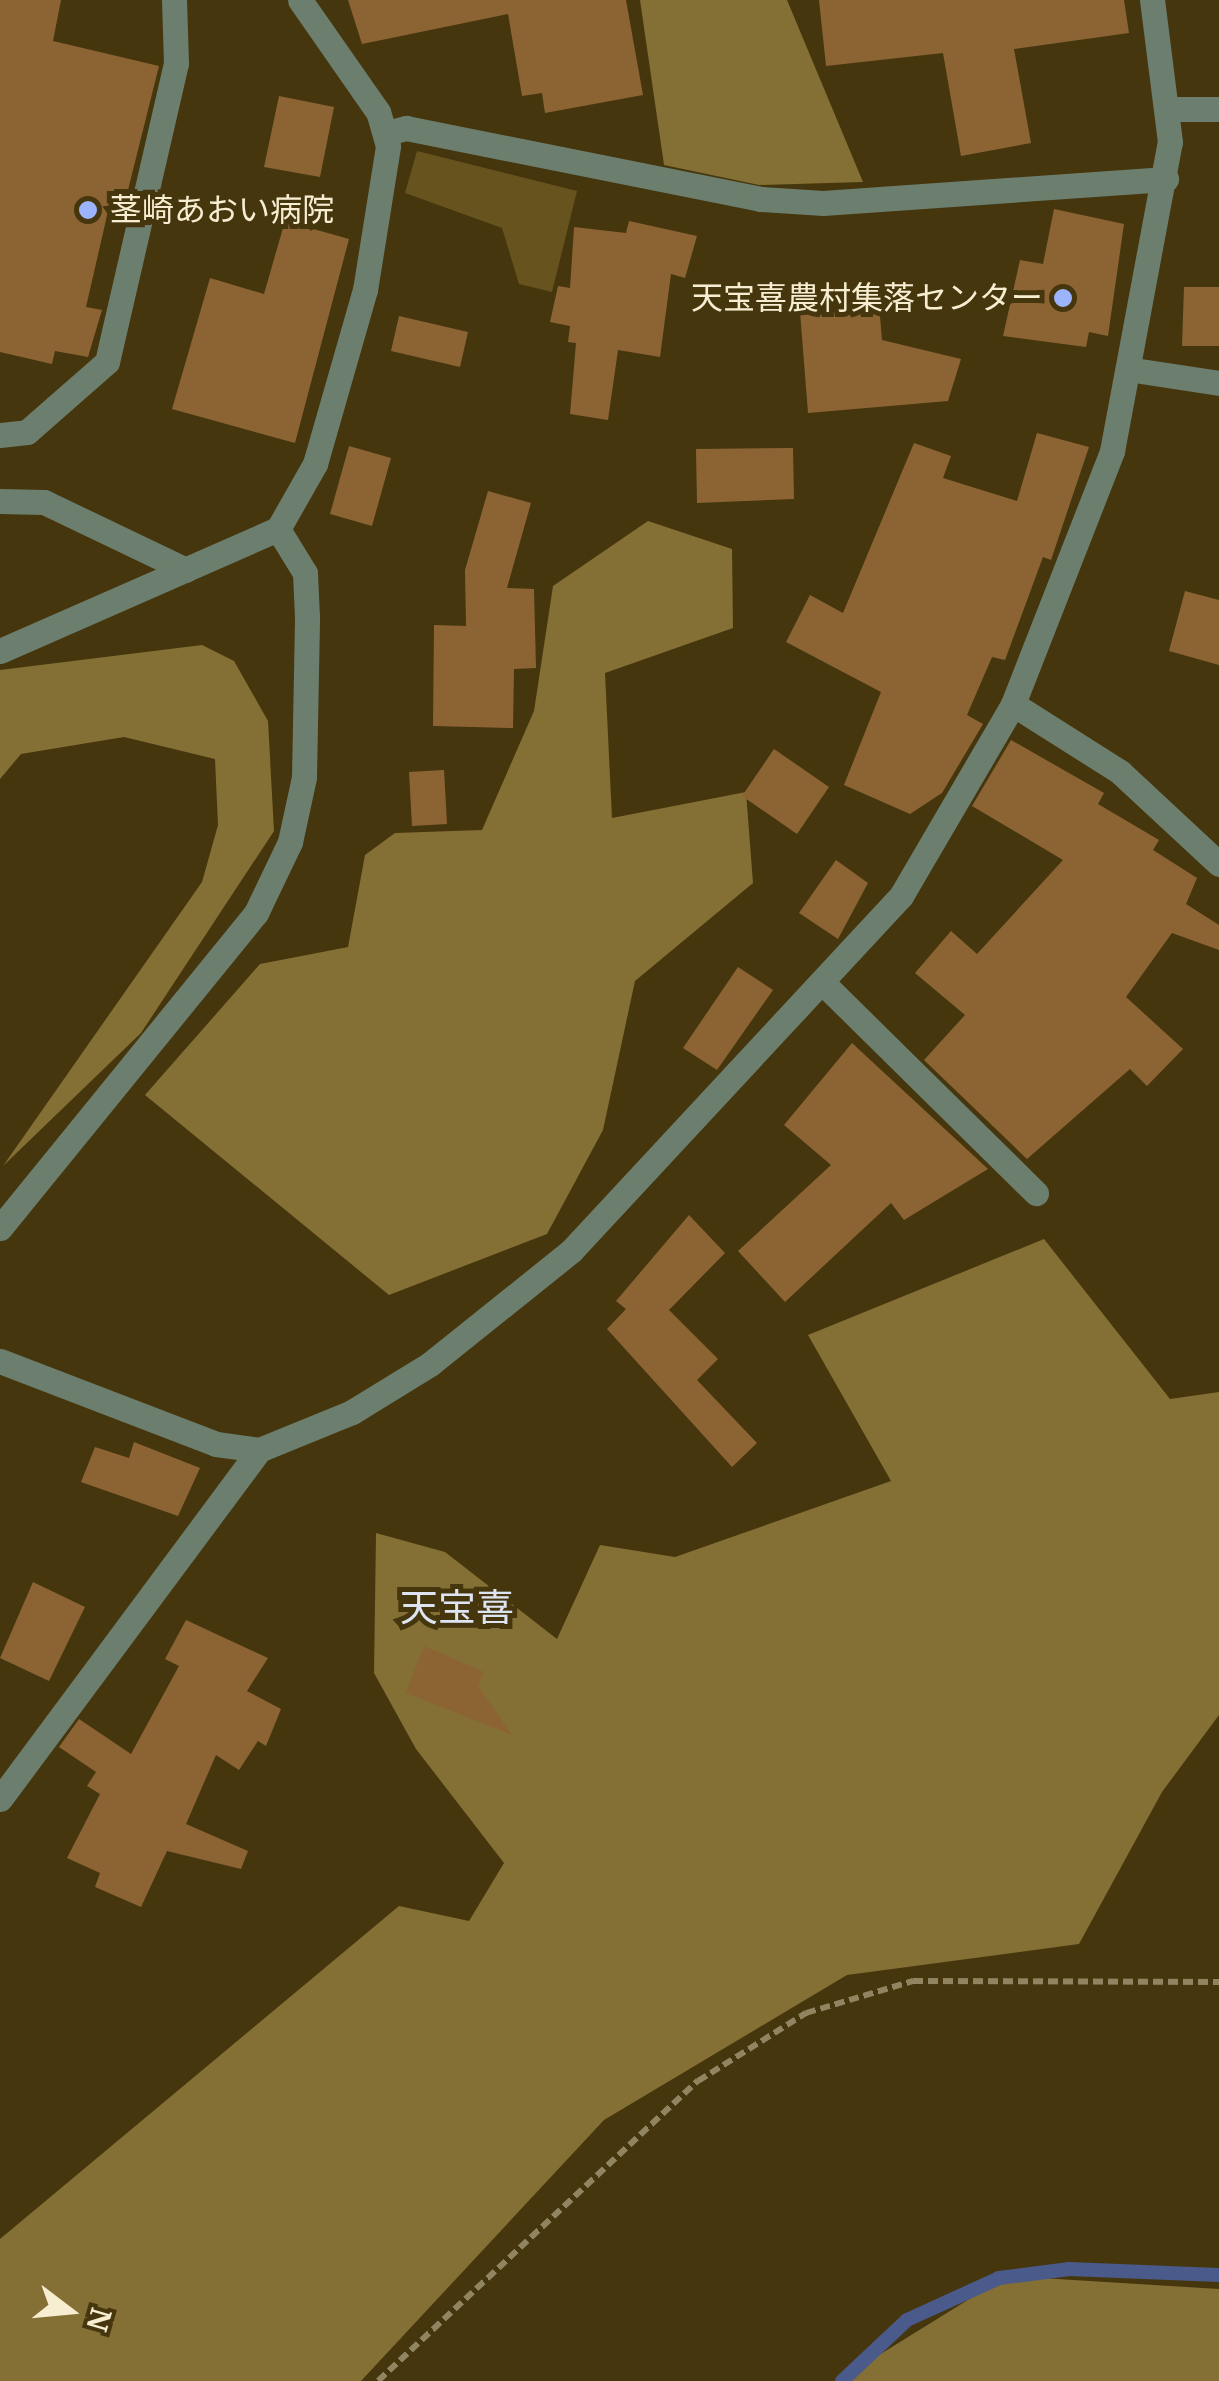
<!DOCTYPE html>
<html>
<head>
<meta charset="utf-8">
<style>
	body { margin:0 }
	#map { position:relative; width:1219px; height:2381px; overflow:hidden; background:#45360e; font-family:Merriweather,"Noto Sans JP",serif }
	div>[style] { position:absolute }
	[style*='--x'] { left:calc(var(--x)*1px); top:calc(var(--y)*1px); width:calc(var(--w)*1px); rotate:calc(var(--a)*1deg) }
	.green>* { inset:0; background:#66531e }
	.forest>* { inset:0; background:#846f34 }
	.stream>* { height:14px; margin:-7px; padding:0 7px; transform-origin:7px; border-radius:7px; background:#4a5a8b }
	.building>* { inset:0; background:#8c6434 }
	.path>* { height:6px; margin-top:-3px; transform-origin:0; background:repeating-linear-gradient(90deg,#908461 0 10px,transparent 0 15px) }
	.minor>* { height:25px; margin:-12.5px; padding:0 12.5px; transform-origin:12.5px; border-radius:12.5px; background:#6c7f6e }
	.dots>* { width:28px; height:28px; translate:-50% -50%; box-sizing:border-box; border:5px solid #45360e; border-radius:50% }
	span { translate:-50% -50%; white-space:nowrap; text-align:center; line-height:1.15; -webkit-text-stroke:10px #45360e; paint-order:stroke }
	.poi-label { font-size:32px; color:#f7edd1 }
	.left { translate:0 -50%; text-align:left }
	.right { translate:-100% -50%; text-align:right }
	.quarter-label { font-size:38px; color:#dfe4f2 }
	.north { position:absolute; left:20px; top:2261px; width:100px; height:100px; -webkit-text-stroke:8px #45360e; paint-order:stroke; rotate:106deg; font-size:28px; font-weight:700; line-height:40px; text-align:center; color:#f7edd1 }
	.north::after { content:''; display:block; margin:auto; width:35px; height:45px; background:#f7edd1; clip-path:polygon(50% 0,100% 100%,50% 72%,0 100%) }
</style>
</head>
<body>
<div id="map">
	<div class="green">
		<i style="clip-path:polygon(417px 151px,577px 191px,552px 292px,519px 284px,502px 228px,405px 193px)"></i>
	</div>
	<div class="forest">
		<i style="clip-path:polygon(640px 0,787px 0,863px 182px,759px 185px,664px 165px)"></i>
		<i style="clip-path:polygon(648px 521px,732px 549px,733px 628px,605px 673px,612px 818px,746px 792px,753px 883px,635px 981px,603px 1130px,547px 1234px,389px 1295px,145px 1095px,260px 964px,348px 947px,365px 855px,395px 833px,482px 830px,534px 711px,553px 586px)"></i>
		<i style="clip-path:polygon(202px 645px,234px 661px,268px 721px,274px 831px,141px 1033px,3px 1166px,202px 882px,218px 825px,215px 759px,124px 737px,21px 754px,0 779px,0 670px)"></i>
		<i style="clip-path:polygon(1044px 1239px,1170px 1399px,1219px 1392px,1219px 1715px,1162px 1792px,1079px 1944px,847px 1975px,604px 2120px,361px 2381px,0 2381px,0 2239px,399px 1906px,469px 1921px,504px 1863px,416px 1749px,374px 1673px,376px 1533px,445px 1552px,557px 1639px,600px 1545px,675px 1557px,891px 1481px,808px 1335px)"></i>
		<i style="clip-path:polygon(1041px 2278px,1219px 2289px,1219px 2381px,837px 2381px,992px 2285px)"></i>
	</div>
	<div class="stream">
		<i style="--x:842;--y:2381;--w:89;--a:-43.2"></i>
		<i style="--x:907;--y:2320;--w:101;--a:-24.5"></i>
		<i style="--x:999;--y:2278;--w:71;--a:-7.3"></i>
		<i style="--x:1069;--y:2269;--w:150;--a:2.3"></i>
	</div>
	<div class="building">
		<i style="clip-path:polygon(0 0,61px 0,53px 41px,159px 66px,123px 210px,109px 207px,86px 307px,102px 310px,88px 357px,55px 351px,52px 364px,0 352px)"></i>
		<i style="clip-path:polygon(348px 0,626px 0,643px 95px,545px 113px,542px 93px,522px 96px,508px 14px,362px 44px)"></i>
		<i style="clip-path:polygon(819px 0,1124px 0,1129px 33px,1014px 49px,1031px 143px,961px 156px,943px 53px,826px 66px)"></i>
		<i style="clip-path:polygon(279px 96px,334px 107px,320px 177px,264px 167px)"></i>
		<i style="clip-path:polygon(1054px 209px,1124px 224px,1108px 336px,1089px 332px,1086px 347px,1003px 336px,1020px 260px,1043px 264px)"></i>
		<i style="clip-path:polygon(285px 221px,349px 239px,295px 443px,172px 409px,210px 278px,264px 294px)"></i>
		<i style="clip-path:polygon(629px 221px,697px 236px,685px 278px,671px 274px,660px 357px,618px 350px,608px 420px,570px 414px,576px 343px,568px 342px,570px 326px,550px 322px,558px 286px,570px 288px,574px 227px,626px 233px)"></i>
		<i style="clip-path:polygon(1184px 287px,1219px 287px,1219px 346px,1182px 346px)"></i>
		<i style="clip-path:polygon(878px 292px,882px 340px,961px 359px,948px 401px,808px 413px,799px 299px)"></i>
		<i style="clip-path:polygon(399px 316px,468px 332px,460px 367px,391px 351px)"></i>
		<i style="clip-path:polygon(1037px 433px,1089px 447px,1051px 560px,1043px 557px,1005px 660px,992px 657px,967px 715px,983px 724px,942px 793px,910px 814px,844px 785px,881px 692px,786px 642px,810px 595px,843px 613px,914px 443px,951px 456px,943px 478px,1017px 501px)"></i>
		<i style="clip-path:polygon(349px 446px,391px 458px,372px 526px,330px 514px)"></i>
		<i style="clip-path:polygon(793px 448px,794px 499px,697px 503px,696px 449px)"></i>
		<i style="clip-path:polygon(488px 491px,531px 503px,507px 588px,534px 589px,536px 668px,514px 669px,513px 728px,433px 726px,434px 625px,466px 626px,465px 570px)"></i>
		<i style="clip-path:polygon(1185px 591px,1219px 600px,1219px 665px,1169px 651px)"></i>
		<i style="clip-path:polygon(1011px 740px,1104px 793px,1098px 804px,1159px 840px,1153px 850px,1197px 878px,1186px 904px,1219px 925px,1219px 950px,1172px 933px,1126px 997px,1183px 1049px,1147px 1086px,1130px 1069px,1027px 1159px,924px 1060px,965px 1015px,915px 973px,951px 931px,977px 954px,1063px 860px,972px 806px)"></i>
		<i style="clip-path:polygon(774px 749px,829px 787px,797px 834px,742px 796px)"></i>
		<i style="clip-path:polygon(444px 770px,447px 824px,412px 826px,409px 772px)"></i>
		<i style="clip-path:polygon(836px 860px,868px 883px,838px 939px,799px 913px)"></i>
		<i style="clip-path:polygon(738px 967px,773px 990px,717px 1070px,683px 1048px)"></i>
		<i style="clip-path:polygon(852px 1043px,988px 1169px,904px 1220px,891px 1203px,785px 1302px,738px 1251px,831px 1165px,784px 1125px)"></i>
		<i style="clip-path:polygon(689px 1215px,725px 1253px,669px 1310px,718px 1359px,697px 1380px,757px 1443px,732px 1467px,607px 1329px,626px 1309px,616px 1301px)"></i>
		<i style="clip-path:polygon(134px 1442px,200px 1468px,178px 1516px,81px 1482px,95px 1447px,129px 1458px)"></i>
		<i style="clip-path:polygon(33px 1582px,85px 1607px,49px 1681px,0 1658px)"></i>
		<i style="clip-path:polygon(186px 1620px,268px 1658px,247px 1691px,281px 1709px,266px 1746px,258px 1741px,239px 1770px,216px 1755px,186px 1824px,248px 1851px,241px 1869px,167px 1851px,141px 1907px,95px 1887px,100px 1873px,67px 1858px,100px 1794px,87px 1786px,96px 1772px,59px 1747px,79px 1719px,131px 1754px,179px 1666px,165px 1659px)"></i>
		<i style="clip-path:polygon(424px 1646px,484px 1672px,478px 1686px,512px 1735px,406px 1693px)"></i>
	</div>
	<div class="path">
		<i style="--x:378;--y:2381;--w:439;--a:-43.2"></i>
		<i style="--x:698;--y:2081;--w:128;--a:-32.2"></i>
		<i style="--x:806;--y:2013;--w:112;--a:-16.7"></i>
		<i style="--x:913;--y:1981;--w:306;--a:0.2"></i>
	</div>
	<div class="minor">
		<i style="--x:1171;--y:109;--w:48;--a:0"></i>
		<i style="--x:387;--y:133;--w:20;--a:-15"></i>
		<i style="--x:406;--y:128;--w:361;--a:11.3"></i>
		<i style="--x:760;--y:199;--w:63;--a:3.6"></i>
		<i style="--x:823;--y:203;--w:344;--a:-4"></i>
		<i style="--x:1134;--y:370;--w:86;--a:8.7"></i>
		<i style="--x:0;--y:435;--w:27;--a:-6"></i>
		<i style="--x:27;--y:432;--w:106;--a:-41.2"></i>
		<i style="--x:107;--y:362;--w:307;--a:-77"></i>
		<i style="--x:176;--y:63;--w:63;--a:-91.8"></i>
		<i style="--x:0;--y:501;--w:44;--a:1.3"></i>
		<i style="--x:44;--y:502;--w:157;--a:25.6"></i>
		<i style="--x:0;--y:651;--w:304;--a:-23.7"></i>
		<i style="--x:278;--y:529;--w:75;--a:-60.4"></i>
		<i style="--x:315;--y:464;--w:181;--a:-74"></i>
		<i style="--x:365;--y:290;--w:146;--a:-80.9"></i>
		<i style="--x:388;--y:146;--w:35;--a:-106"></i>
		<i style="--x:378;--y:112;--w:136;--a:-124.9"></i>
		<i style="--x:1013;--y:704;--w:127;--a:32.4"></i>
		<i style="--x:1120;--y:772;--w:135;--a:42.9"></i>
		<i style="--x:826;--y:986;--w:295;--a:44.6"></i>
		<i style="--x:0;--y:1228;--w:406;--a:-50.9"></i>
		<i style="--x:256;--y:913;--w:79;--a:-64.4"></i>
		<i style="--x:290;--y:842;--w:66;--a:-77.8"></i>
		<i style="--x:304;--y:777;--w:160;--a:-88.9"></i>
		<i style="--x:307;--y:617;--w:44;--a:-92.6"></i>
		<i style="--x:305;--y:573;--w:52;--a:-121.5"></i>
		<i style="--x:0;--y:1361;--w:231;--a:21"></i>
		<i style="--x:216;--y:1444;--w:43;--a:7.9"></i>
		<i style="--x:0;--y:1799;--w:435;--a:-53.4"></i>
		<i style="--x:259;--y:1450;--w:100;--a:-22.2"></i>
		<i style="--x:352;--y:1412;--w:92;--a:-31.6"></i>
		<i style="--x:430;--y:1364;--w:181;--a:-38.7"></i>
		<i style="--x:571;--y:1251;--w:485;--a:-47.1"></i>
		<i style="--x:901;--y:896;--w:222;--a:-59.7"></i>
		<i style="--x:1013;--y:704;--w:272;--a:-68.6"></i>
		<i style="--x:1112;--y:451;--w:314;--a:-79.4"></i>
		<i style="--x:1170;--y:142;--w:143;--a:-97.2"></i>
	</div>
	<div class="dots">
		<i style="left:88px;top:210px;background:#9bb4fd"></i>
		<i style="left:1063px;top:298px;background:#9bb4fd"></i>
	</div>
	<div class="poi-label">
		<span class="left" style="left:110px;top:210px">茎崎あおい病院</span>
		<span class="right" style="left:1043px;top:298px">天宝喜農村集落センター</span>
	</div>
	<div class="quarter-label">
		<span style="left:457px;top:1608px">天宝喜</span>
	</div>
	<div class="north">N</div>
</div>
</body>
</html>
